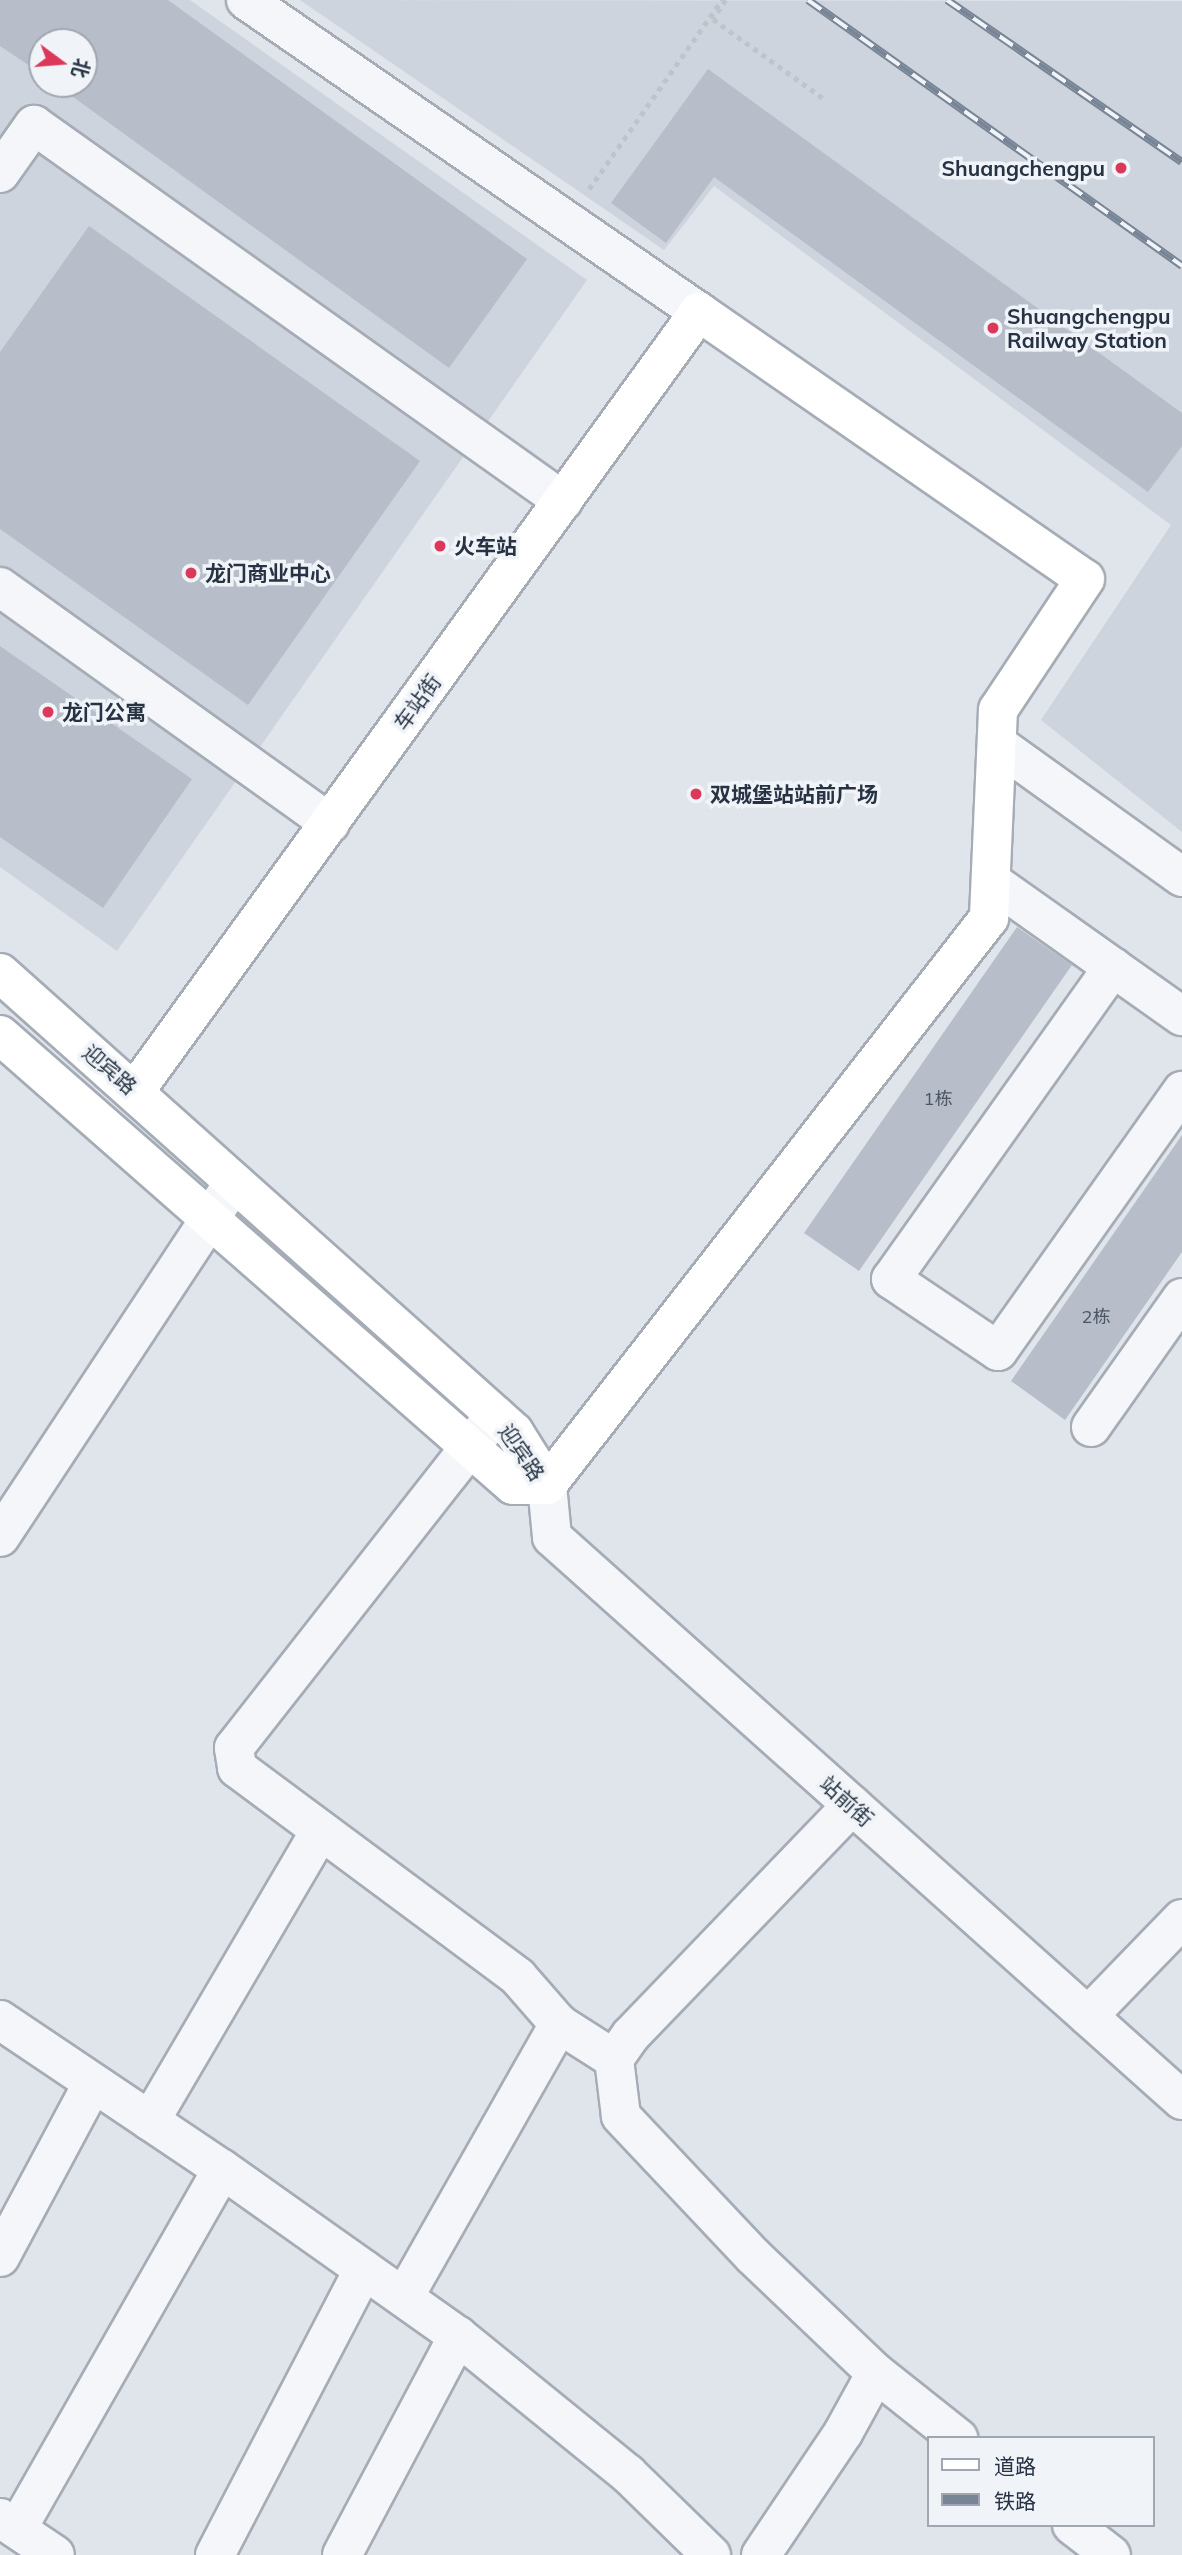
<!DOCTYPE html>
<html>
<head>
<meta charset="utf-8">
<style>
	body { margin:0 }
	#map { position:relative; width:1182px; height:2555px; overflow:hidden; background:#e0e5eb; font-family:Mulish,"Noto Sans SC",sans-serif }
	div>[style] { position:absolute }
	[style*='--x'] { left:calc(var(--x)*1px); top:calc(var(--y)*1px); width:calc(var(--w)*1px); rotate:calc(var(--a)*1deg) }
	.built>* { inset:0; background:#ced4dd }
	.building>* { inset:0; background:#b7bec9 }
	.path>* { height:4.5px; margin-top:-2.25px; transform-origin:0; background:repeating-linear-gradient(90deg,#bfc3ca 0 5px,transparent 0 10px) }
	.roads { filter:drop-shadow(2px 0 #a5acb6) drop-shadow(-2px 0 #a5acb6) drop-shadow(0 2px #a5acb6) drop-shadow(0 -2px #a5acb6) }
	.minor>* { height:38px; margin:-19px; padding:0 19px; transform-origin:19px; border-radius:19px; background:#f4f6f9 }
	.major>* { height:38px; margin:-19px; padding:0 19px; transform-origin:19px; border-radius:19px; background:#fff }
	.rail>* { height:8px; margin-top:-4px; transform-origin:0; background:repeating-linear-gradient(90deg,#f0f4f8 0 16px,#788596 0 32px); box-sizing:border-box; border-block:2px solid #788596 }
	.dots>* { width:19px; height:19px; translate:-50% -50%; box-sizing:border-box; border:4px solid #f0f4f8; border-radius:50% }
	span { translate:-50% -50%; white-space:nowrap; text-align:center; line-height:1.15; -webkit-text-stroke:7px #f0f4f8; paint-order:stroke }
	.number-label { font-size:18px; color:#4b5665 }
	.number-label span { -webkit-text-stroke-width:0 }
	.poi-label { font-size:21px; color:#273344; font-weight:700 }
	.right { translate:-100% -50%; text-align:right }
	.left { translate:0 -50%; text-align:left }
	.street-label { font-size:21px; color:#273344 }
	.legend { position:absolute; left:927px; top:2436px; width:228px; height:91px; box-sizing:border-box; background:#f0f4f8; border:2px solid #a0a7b0; margin:0; padding:9px 12px; list-style:none; font-size:21px; color:#273344 }
	.legend li { display:flex; align-items:center; gap:14px; height:35px }
	.legend b { width:35px; border:2px solid #a0a7b0 }
	.north { position:absolute; left:28px; top:28px; width:70px; height:70px; box-sizing:border-box; background:#f0f4f8; border:2px solid #a0a7b0; border-radius:50%; rotate:106deg; font-size:19px; font-weight:700; line-height:28px; text-align:center; color:#273344 }
	.north::after { content:''; display:block; margin:auto; width:24px; height:32px; background:#dc395a; clip-path:polygon(50% 0,100% 100%,50% 72%,0 100%) }
</style>
</head>
<body>
<div id="map">
	<div class="built">
		<i style="clip-path:polygon(evenodd,0 0,190px 0,587px 280px,117px 951px,0 867px,0 0,42px 42px,84px 42px,84px 84px,42px 84px,42px 42px)"></i>
		<i style="clip-path:polygon(300px 0,1182px 1px,1182px 832px,1041px 720px,1171px 525px,714px 186px,664px 250px)"></i>
	</div>
	<div class="building">
		<i style="clip-path:polygon(0 0,168px 0,527px 259px,449px 368px,55px 84px,84px 84px,84px 42px,42px 42px,42px 74px,0 46px)"></i>
		<i style="clip-path:polygon(708px 69px,1182px 413px,1182px 446px,1148px 492px,714px 177px,666px 243px,611px 203px)"></i>
		<i style="clip-path:polygon(89px 226px,420px 461px,248px 705px,0 529px,0 352px)"></i>
		<i style="clip-path:polygon(0 646px,192px 779px,103px 908px,0 837px)"></i>
		<i style="clip-path:polygon(1017px 927px,1072px 965px,859px 1271px,804px 1233px)"></i>
		<i style="clip-path:polygon(1182px 1135px,1182px 1252px,1065px 1420px,1011px 1381px)"></i>
	</div>
	<div class="path">
		<i style="--x:726;--y:0;--w:23;--a:124"></i>
		<i style="--x:713;--y:19;--w:135;--a:35.7"></i>
		<i style="--x:589;--y:189;--w:231;--a:-54.9"></i>
	</div>
	<div class="roads">
		<div class="minor">
			<i style="--x:246;--y:0;--w:550;--a:34.56"></i>
			<i style="--x:0;--y:173;--w:59;--a:-54.7"></i>
			<i style="--x:34;--y:125;--w:649;--a:35.4"></i>
			<i style="--x:0;--y:587;--w:406;--a:35.6"></i>
			<i style="--x:997;--y:744;--w:228;--a:35.7"></i>
			<i style="--x:991;--y:881;--w:234;--a:35.3"></i>
			<i style="--x:1113;--y:967;--w:383;--a:125.4"></i>
			<i style="--x:891;--y:1279;--w:129;--a:33.9"></i>
			<i style="--x:998;--y:1351;--w:319;--a:-54.7"></i>
			<i style="--x:495;--y:1415;--w:423;--a:128.1"></i>
			<i style="--x:234;--y:1748;--w:20;--a:81"></i>
			<i style="--x:237;--y:1768;--w:350;--a:36.6"></i>
			<i style="--x:518;--y:1977;--w:62;--a:48.9"></i>
			<i style="--x:559;--y:2024;--w:65;--a:32.5"></i>
			<i style="--x:614;--y:2059;--w:29;--a:-55"></i>
			<i style="--x:631;--y:2035;--w:319;--a:-46.1"></i>
			<i style="--x:1091;--y:1427;--w:158;--a:-54.8"></i>
			<i style="--x:547;--y:1485;--w:52;--a:84.5"></i>
			<i style="--x:552;--y:1537;--w:845;--a:41.79"></i>
			<i style="--x:0;--y:1537;--w:425;--a:-56.6"></i>
			<i style="--x:1088;--y:2016;--w:135;--a:-45.9"></i>
			<i style="--x:0;--y:2020;--w:267;--a:33.9"></i>
			<i style="--x:222;--y:2169;--w:289;--a:35.3"></i>
			<i style="--x:458;--y:2336;--w:219;--a:39.1"></i>
			<i style="--x:628;--y:2474;--w:116;--a:44.3"></i>
			<i style="--x:614;--y:2059;--w:57;--a:83"></i>
			<i style="--x:621;--y:2116;--w:192;--a:46.7"></i>
			<i style="--x:753;--y:2256;--w:170;--a:43.6"></i>
			<i style="--x:150;--y:2121;--w:336;--a:-59.6"></i>
			<i style="--x:0;--y:2257;--w:197;--a:-61.9"></i>
			<i style="--x:404;--y:2297;--w:314;--a:-60.4"></i>
			<i style="--x:0;--y:2518;--w:66;--a:33.9"></i>
			<i style="--x:1072;--y:2525;--w:49;--a:37.6"></i>
			<i style="--x:17;--y:2529;--w:414;--a:-60.3"></i>
			<i style="--x:215;--y:2555;--w:322;--a:-62.5"></i>
			<i style="--x:342;--y:2555;--w:248;--a:-62.1"></i>
			<i style="--x:761;--y:2555;--w:147;--a:-56.1"></i>
			<i style="--x:843;--y:2433;--w:68;--a:-61.2"></i>
			<i style="--x:876;--y:2373;--w:105;--a:38.4"></i>
		</div>
		<div class="major">
			<i style="--x:0;--y:973;--w:689;--a:41.76"></i>
			<i style="--x:514;--y:1432;--w:62;--a:58.1"></i>
			<i style="--x:0;--y:1035;--w:682;--a:41.26"></i>
			<i style="--x:513;--y:1485;--w:34;--a:0"></i>
			<i style="--x:135;--y:1091;--w:962;--a:-54.1"></i>
			<i style="--x:699;--y:312;--w:469;--a:34.7"></i>
			<i style="--x:1085;--y:579;--w:157;--a:123.6"></i>
			<i style="--x:998;--y:710;--w:208;--a:92.5"></i>
			<i style="--x:989;--y:918;--w:719;--a:127.94"></i>
		</div>
	</div>
	<div class="rail">
		<i style="--x:808;--y:0;--w:459;--a:35.4"></i>
		<i style="--x:947;--y:0;--w:285;--a:34.6"></i>
	</div>
	<div class="dots">
		<i style="left:1121px;top:168px;background:#dc395a"></i>
		<i style="left:993px;top:328px;background:#dc395a"></i>
		<i style="left:440px;top:546px;background:#dc395a"></i>
		<i style="left:191px;top:573px;background:#dc395a"></i>
		<i style="left:48px;top:712px;background:#dc395a"></i>
		<i style="left:696px;top:794px;background:#dc395a"></i>
	</div>
	<div class="number-label">
		<span style="left:938px;top:1099px">1栋</span>
		<span style="left:1096px;top:1317px">2栋</span>
	</div>
	<div class="poi-label">
		<span class="right" style="left:1105px;top:168px">Shuangchengpu</span>
		<span class="left" style="left:1007px;top:328px">Shuangchengpu<br>Railway Station</span>
		<span class="left" style="left:454px;top:546px">火车站</span>
		<span class="left" style="left:205px;top:573px">龙门商业中心</span>
		<span class="left" style="left:62px;top:712px">龙门公寓</span>
		<span class="left" style="left:710px;top:794px">双城堡站站前广场</span>
	</div>
	<div class="street-label">
		<span style="left:417px;top:702px;rotate:-54deg">车站街</span>
		<span style="left:110px;top:1069px;rotate:41deg">迎宾路</span>
		<span style="left:522px;top:1452px;rotate:56deg">迎宾路</span>
		<span style="left:847px;top:1801px;rotate:42deg">站前街</span>
	</div>
	<ul class="legend">
	<li><b style="height:9px;background:#fff"></b>道路</li>
	<li><b style="height:9px;background:#788596"></b>铁路</li>
	</ul>
	<div class="north">北</div>
</div>
</body>
</html>
